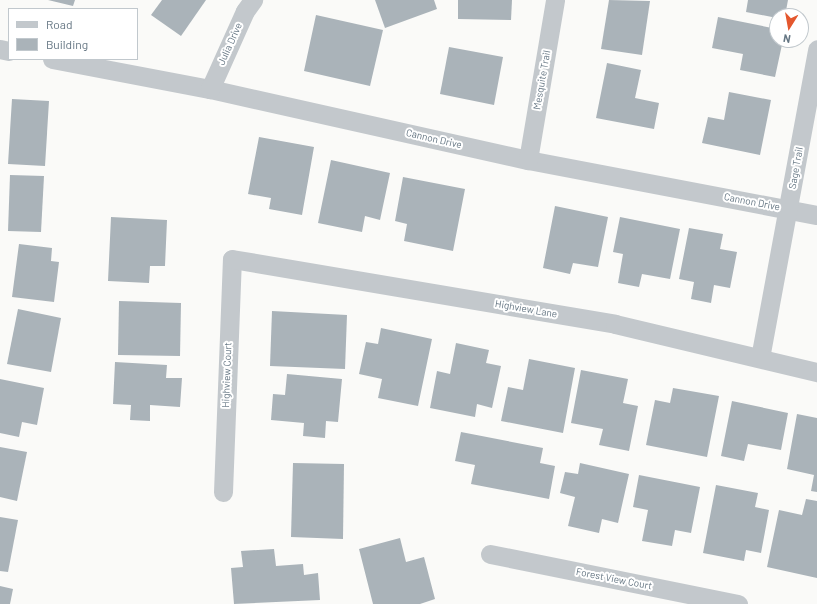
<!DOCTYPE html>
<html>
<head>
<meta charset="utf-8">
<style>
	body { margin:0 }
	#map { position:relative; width:817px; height:604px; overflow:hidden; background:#fafaf8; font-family:Barlow,sans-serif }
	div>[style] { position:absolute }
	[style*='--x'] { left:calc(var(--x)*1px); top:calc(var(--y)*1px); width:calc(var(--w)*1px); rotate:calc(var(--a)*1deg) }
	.building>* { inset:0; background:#aab3b9 }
	.minor>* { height:19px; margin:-9.5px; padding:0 9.5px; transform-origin:9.5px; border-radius:9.5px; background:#c3c8cc }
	span { translate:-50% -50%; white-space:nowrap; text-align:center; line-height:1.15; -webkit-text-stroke:4px #fff; paint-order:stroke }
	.street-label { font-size:10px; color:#657683 }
	.legend { position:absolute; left:8px; top:8px; width:130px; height:52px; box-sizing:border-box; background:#fff; border:1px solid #c1c8cd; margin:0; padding:5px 7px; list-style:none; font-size:12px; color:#657683 }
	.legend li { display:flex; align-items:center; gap:8px; height:20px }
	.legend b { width:20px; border:1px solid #c1c8cd }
	.north { position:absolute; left:769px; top:8px; width:40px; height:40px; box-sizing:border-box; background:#fff; border:1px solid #c1c8cd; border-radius:50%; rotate:191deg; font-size:11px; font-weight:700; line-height:16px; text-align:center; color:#657683 }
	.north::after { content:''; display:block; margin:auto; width:14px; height:18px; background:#e4572e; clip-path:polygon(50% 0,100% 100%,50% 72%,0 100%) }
</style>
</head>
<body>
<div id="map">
	<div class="building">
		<i style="clip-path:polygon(48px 0,75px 0,73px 6px)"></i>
		<i style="clip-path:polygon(162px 0,206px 0,181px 36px,151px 15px)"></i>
		<i style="clip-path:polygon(375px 0,434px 0,437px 9px,385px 28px)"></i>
		<i style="clip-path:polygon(458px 0,512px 0,511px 20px,458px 19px)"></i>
		<i style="clip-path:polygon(609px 0,650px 1px,642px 55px,601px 49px)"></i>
		<i style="clip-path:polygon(748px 0,788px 0,785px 16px,777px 16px,777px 18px,746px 12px)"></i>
		<i style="clip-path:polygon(316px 15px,383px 30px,370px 86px,304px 71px)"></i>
		<i style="clip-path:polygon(718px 17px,777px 29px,777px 40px,783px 40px,775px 77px,740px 70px,743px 54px,712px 48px)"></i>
		<i style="clip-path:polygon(449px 47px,503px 57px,494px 105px,440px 94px)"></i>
		<i style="clip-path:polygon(607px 63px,641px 70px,635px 98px,659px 103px,654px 129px,596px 118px)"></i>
		<i style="clip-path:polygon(729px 92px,771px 100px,760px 155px,702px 143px,708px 117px,724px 120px)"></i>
		<i style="clip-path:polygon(12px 99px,49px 101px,45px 166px,8px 164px)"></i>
		<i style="clip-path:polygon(259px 137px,314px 147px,302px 215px,269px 209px,271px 198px,248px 194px)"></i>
		<i style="clip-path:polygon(331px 160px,390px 173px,380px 220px,365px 216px,362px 232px,318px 223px)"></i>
		<i style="clip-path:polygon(10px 175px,44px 176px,41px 232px,8px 231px)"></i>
		<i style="clip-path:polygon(403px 177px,465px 189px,453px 251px,404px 241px,407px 224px,395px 221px)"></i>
		<i style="clip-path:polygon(555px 206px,608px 217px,598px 267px,573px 263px,570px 274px,543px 268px)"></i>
		<i style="clip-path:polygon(111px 217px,167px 220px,165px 266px,150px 266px,149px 283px,108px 281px)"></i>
		<i style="clip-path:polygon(620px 217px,680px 229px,670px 279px,642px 274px,639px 287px,618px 283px,623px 254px,613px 252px)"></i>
		<i style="clip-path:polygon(689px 228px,723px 234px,720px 249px,737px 252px,730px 288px,714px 285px,711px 303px,691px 299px,694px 282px,679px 279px)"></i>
		<i style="clip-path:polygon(19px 244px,52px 248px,51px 261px,59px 262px,54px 302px,12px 297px)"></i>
		<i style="clip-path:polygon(119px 301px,181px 303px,180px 356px,118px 355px)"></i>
		<i style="clip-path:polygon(18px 309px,61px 318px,51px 372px,7px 364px)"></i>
		<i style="clip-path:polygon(272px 311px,347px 315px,345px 369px,270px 366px)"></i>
		<i style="clip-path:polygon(381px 328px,432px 339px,418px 406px,378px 398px,382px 379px,359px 374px,366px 342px,378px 344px)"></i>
		<i style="clip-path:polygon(456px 343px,489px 350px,486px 363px,501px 366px,492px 408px,477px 404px,475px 417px,430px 408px,437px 371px,450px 374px)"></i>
		<i style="clip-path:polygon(529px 359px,575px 368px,563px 433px,501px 421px,508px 387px,523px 390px)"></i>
		<i style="clip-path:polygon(115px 362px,167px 365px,166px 378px,182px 378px,180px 407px,150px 405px,150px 421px,130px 420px,131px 405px,113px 404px)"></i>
		<i style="clip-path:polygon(581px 370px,628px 379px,623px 403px,638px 406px,629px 451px,599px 445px,603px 429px,571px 423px)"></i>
		<i style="clip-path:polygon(287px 374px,342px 379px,338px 422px,326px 421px,325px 438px,303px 436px,304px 423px,271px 420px,273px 394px,285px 395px)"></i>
		<i style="clip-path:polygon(0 379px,44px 388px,37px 425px,22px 422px,19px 437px,0 433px)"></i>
		<i style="clip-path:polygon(673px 388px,719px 396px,707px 457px,646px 445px,655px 400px,670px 403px)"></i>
		<i style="clip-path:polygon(732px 401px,788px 413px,781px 450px,748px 444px,744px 461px,721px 456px)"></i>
		<i style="clip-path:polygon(797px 414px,817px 418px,817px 492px,811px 491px,814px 475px,787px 469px)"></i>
		<i style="clip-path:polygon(461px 432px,543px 448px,540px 463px,555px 466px,549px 499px,471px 484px,475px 465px,455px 461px)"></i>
		<i style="clip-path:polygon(0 447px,27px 452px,17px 501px,0 497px)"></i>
		<i style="clip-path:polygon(293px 463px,344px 464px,343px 539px,291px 537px)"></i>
		<i style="clip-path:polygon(580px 463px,629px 474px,618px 523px,602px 519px,599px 533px,568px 526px,575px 497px,560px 493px,565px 472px,578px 474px)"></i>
		<i style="clip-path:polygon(639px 475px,700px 487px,691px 533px,675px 530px,672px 546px,642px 541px,648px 510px,633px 507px)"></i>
		<i style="clip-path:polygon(716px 485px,758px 493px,755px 507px,769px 510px,761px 553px,746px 550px,744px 561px,703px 553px)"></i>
		<i style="clip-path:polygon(806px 499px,817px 501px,817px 578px,767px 567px,779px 510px,802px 515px)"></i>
		<i style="clip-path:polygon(0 517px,18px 520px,8px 572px,0 571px)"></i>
		<i style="clip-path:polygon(400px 538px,406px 562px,424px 557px,435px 599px,420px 604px,373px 604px,359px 549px)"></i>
		<i style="clip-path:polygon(274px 549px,276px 566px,303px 564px,304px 575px,318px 573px,320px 600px,234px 604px,231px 568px,243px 567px,241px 551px)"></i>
		<i style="clip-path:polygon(0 586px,13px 589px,10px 604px,0 604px)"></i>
	</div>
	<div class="minor">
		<i style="--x:0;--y:49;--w:9;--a:13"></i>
		<i style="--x:52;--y:59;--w:161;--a:10.8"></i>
		<i style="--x:210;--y:89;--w:326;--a:12.6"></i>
		<i style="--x:528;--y:160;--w:294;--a:10.8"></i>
		<i style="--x:210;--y:89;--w:85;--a:-65.8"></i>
		<i style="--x:245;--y:11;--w:14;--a:-54"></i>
		<i style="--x:528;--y:160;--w:162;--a:-80.4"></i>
		<i style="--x:760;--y:358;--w:314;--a:-79.5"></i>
		<i style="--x:223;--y:492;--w:233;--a:-87.8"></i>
		<i style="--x:232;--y:259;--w:388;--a:9.6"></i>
		<i style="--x:615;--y:324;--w:208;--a:13.4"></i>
		<i style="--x:490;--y:554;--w:253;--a:11.4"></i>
	</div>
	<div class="street-label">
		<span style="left:230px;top:44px;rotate:-66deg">Julia Drive</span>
		<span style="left:542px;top:80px;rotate:-80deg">Mesquite Trail</span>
		<span style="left:434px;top:139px;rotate:13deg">Cannon Drive</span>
		<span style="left:796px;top:168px;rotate:-80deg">Sage Trail</span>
		<span style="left:752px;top:202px;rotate:11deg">Cannon Drive</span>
		<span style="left:526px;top:309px;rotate:10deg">Highview Lane</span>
		<span style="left:227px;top:375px;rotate:-88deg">Highview Court</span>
		<span style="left:614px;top:579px;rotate:11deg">Forest View Court</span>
	</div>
	<ul class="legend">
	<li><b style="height:5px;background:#c3c8cc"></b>Road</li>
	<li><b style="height:11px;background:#aab3b9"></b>Building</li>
	</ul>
	<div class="north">N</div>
</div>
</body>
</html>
